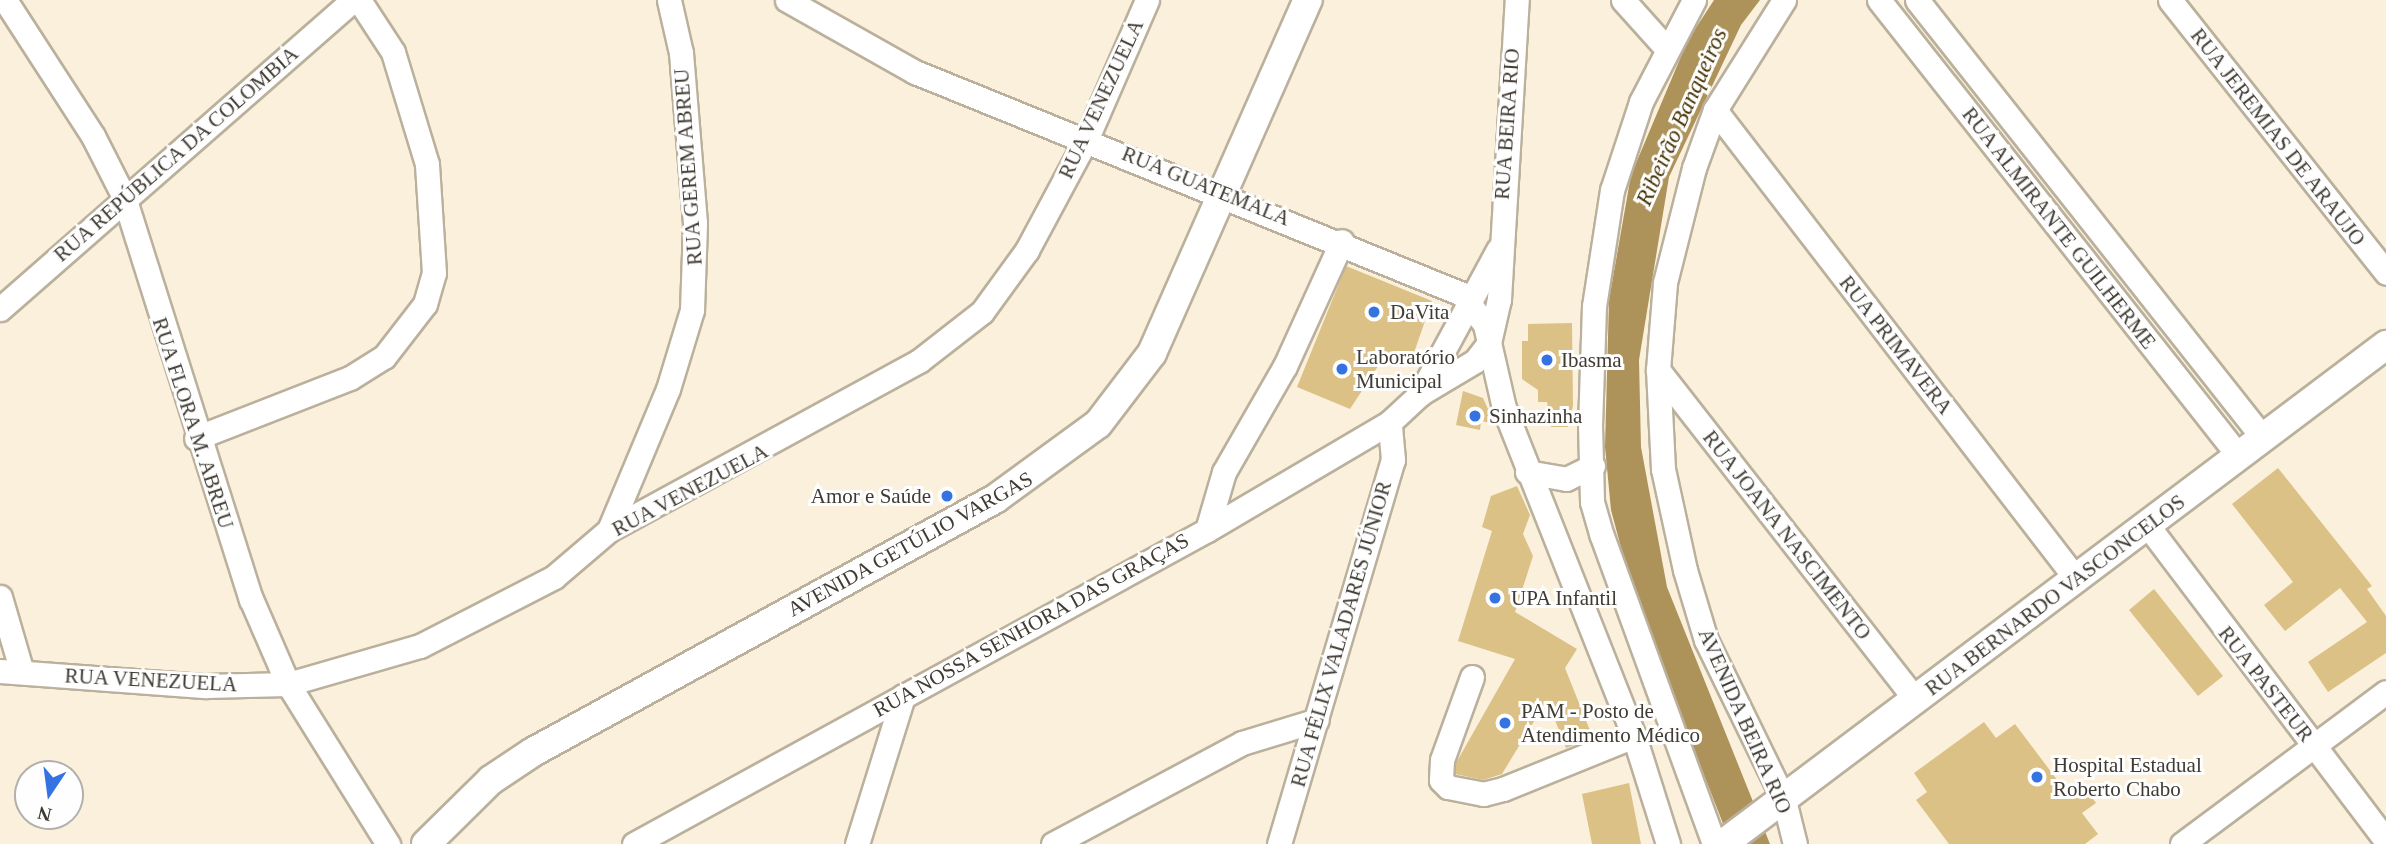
<!DOCTYPE html>
<html>
<head>
<meta charset="utf-8">
<style>
	body { margin:0 }
	#map { position:relative; width:2386px; height:844px; overflow:hidden; background:#faf0db; font-family:Georgia,serif }
	div>[style] { position:absolute }
	[style*='--x'] { left:calc(var(--x)*1px); top:calc(var(--y)*1px); width:calc(var(--w)*1px); rotate:calc(var(--a)*1deg) }
	.water>* { inset:0; background:#ad935a }
	.building>* { inset:0; background:#dcc187 }
	.roads { filter:drop-shadow(2px 0 #bab09c) drop-shadow(-2px 0 #bab09c) drop-shadow(0 2px #bab09c) drop-shadow(0 -2px #bab09c) }
	.minor>* { height:23px; margin:-11.5px; padding:0 11.5px; transform-origin:11.5px; border-radius:11.5px; background:#fff }
	.major>* { height:28px; margin:-14px; padding:0 14px; transform-origin:14px; border-radius:14px; background:#fff }
	.dots>* { width:19px; height:19px; translate:-50% -50%; box-sizing:border-box; border:4px solid #fefefe; border-radius:50% }
	span { translate:-50% -50%; white-space:nowrap; text-align:center; line-height:1.15; -webkit-text-stroke:6px #fefefe; paint-order:stroke }
	.street-label { font-size:21px; color:#3f3b33 }
	.poi-label { font-size:21px; color:#3f3b33 }
	.left { translate:0 -50%; text-align:left }
	.right { translate:-100% -50%; text-align:right }
	.water-label { font-size:23px; color:#473403; font-style:italic }
	.north { position:absolute; left:14px; top:760px; width:70px; height:70px; box-sizing:border-box; background:#fefefe; border:2px solid #b2b0ad; border-radius:50%; rotate:193deg; font-size:19px; font-weight:700; line-height:28px; text-align:center; color:#3f3b33 }
	.north::after { content:''; display:block; margin:auto; width:24px; height:32px; background:#3473e1; clip-path:polygon(50% 0,100% 100%,50% 72%,0 100%) }
</style>
</head>
<body>
<div id="map">
	<div class="water">
		<i style="clip-path:polygon(1714px 0,1760px 0,1741px 25px,1669px 177px,1639px 360px,1641px 447px,1667px 587px,1770px 844px,1731px 844px,1634px 596px,1611px 510px,1605px 447px,1609px 300px,1631px 175px,1688px 40px)"></i>
	</div>
	<div class="building">
		<i style="clip-path:polygon(1346px 266px,1432px 301px,1409px 367px,1384px 357px,1350px 409px,1297px 387px)"></i>
		<i style="clip-path:polygon(1572px 323px,1573px 406px,1568px 427px,1551px 427px,1547px 402px,1538px 402px,1538px 390px,1522px 379px,1522px 341px,1528px 341px,1528px 324px)"></i>
		<i style="clip-path:polygon(1463px 391px,1483px 398px,1495px 424px,1481px 421px,1480px 430px,1456px 425px)"></i>
		<i style="clip-path:polygon(2278px 468px,2372px 586px,2367px 589px,2386px 616px,2386px 653px,2328px 692px,2308px 662px,2367px 622px,2340px 588px,2285px 631px,2264px 605px,2293px 582px,2232px 504px)"></i>
		<i style="clip-path:polygon(1517px 486px,1530px 515px,1523px 534px,1533px 556px,1515px 612px,1577px 649px,1565px 668px,1593px 738px,1566px 748px,1547px 700px,1502px 774px,1483px 780px,1455px 774px,1456px 763px,1515px 659px,1458px 641px,1492px 531px,1482px 527px,1491px 496px)"></i>
		<i style="clip-path:polygon(2154px 589px,2223px 676px,2198px 696px,2129px 610px)"></i>
		<i style="clip-path:polygon(1984px 722px,1996px 738px,2015px 724px,2067px 793px,2081px 782px,2096px 803px,2082px 813px,2098px 834px,2085px 844px,1949px 844px,1916px 800px,1927px 792px,1914px 773px)"></i>
		<i style="clip-path:polygon(1629px 783px,1641px 844px,1592px 844px,1582px 794px)"></i>
	</div>
	<div class="roads">
		<div class="minor">
			<i style="--x:5;--y:0;--w:162;--a:57.1"></i>
			<i style="--x:93;--y:136;--w:68;--a:63.1"></i>
			<i style="--x:124;--y:197;--w:422;--a:72.5"></i>
			<i style="--x:251;--y:599;--w:93;--a:66.5"></i>
			<i style="--x:288;--y:684;--w:189;--a:58"></i>
			<i style="--x:787;--y:0;--w:147;--a:29.4"></i>
			<i style="--x:915;--y:72;--w:590;--a:22.09"></i>
			<i style="--x:1462;--y:294;--w:39;--a:53"></i>
			<i style="--x:1485;--y:325;--w:85;--a:77.1"></i>
			<i style="--x:1504;--y:408;--w:353;--a:68.4"></i>
			<i style="--x:1634;--y:736;--w:113;--a:72.5"></i>
			<i style="--x:1623;--y:0;--w:64;--a:48.1"></i>
			<i style="--x:1694;--y:0;--w:115;--a:117.5"></i>
			<i style="--x:1641;--y:102;--w:93;--a:108.2"></i>
			<i style="--x:1612;--y:190;--w:117;--a:98.8"></i>
			<i style="--x:1594;--y:306;--w:119;--a:91.9"></i>
			<i style="--x:1590;--y:425;--w:77;--a:88.5"></i>
			<i style="--x:1592;--y:502;--w:35;--a:74"></i>
			<i style="--x:1602;--y:536;--w:328;--a:70"></i>
			<i style="--x:1784;--y:0;--w:130;--a:122.1"></i>
			<i style="--x:1715;--y:110;--w:62;--a:109.9"></i>
			<i style="--x:1694;--y:168;--w:119;--a:104.2"></i>
			<i style="--x:1665;--y:283;--w:87;--a:94.6"></i>
			<i style="--x:1658;--y:370;--w:99;--a:87.1"></i>
			<i style="--x:1663;--y:469;--w:103;--a:77.7"></i>
			<i style="--x:1685;--y:570;--w:73;--a:73.3"></i>
			<i style="--x:1706;--y:640;--w:178;--a:64"></i>
			<i style="--x:1784;--y:800;--w:45;--a:76"></i>
			<i style="--x:1879;--y:0;--w:580;--a:51.73"></i>
			<i style="--x:1917;--y:0;--w:558;--a:51.69"></i>
			<i style="--x:2170;--y:0;--w:348;--a:51.6"></i>
			<i style="--x:1715;--y:110;--w:593;--a:52.4"></i>
			<i style="--x:0;--y:309;--w:469;--a:-41.2"></i>
			<i style="--x:1658;--y:370;--w:419;--a:52"></i>
			<i style="--x:1420;--y:394;--w:164;--a:-61.6"></i>
			<i style="--x:196;--y:438;--w:165;--a:-21.3"></i>
			<i style="--x:350;--y:378;--w:40;--a:-32"></i>
			<i style="--x:384;--y:357;--w:67;--a:-52.3"></i>
			<i style="--x:425;--y:304;--w:32;--a:-74"></i>
			<i style="--x:434;--y:273;--w:109;--a:-93.7"></i>
			<i style="--x:427;--y:164;--w:117;--a:-106.9"></i>
			<i style="--x:393;--y:52;--w:62;--a:-123.2"></i>
			<i style="--x:1527;--y:472;--w:40;--a:10"></i>
			<i style="--x:1566;--y:479;--w:30;--a:-26"></i>
			<i style="--x:2148;--y:526;--w:395;--a:52.9"></i>
			<i style="--x:609;--y:530;--w:153;--a:-67.3"></i>
			<i style="--x:668;--y:389;--w:83;--a:-73.1"></i>
			<i style="--x:692;--y:310;--w:87;--a:-88"></i>
			<i style="--x:695;--y:223;--w:171;--a:-94.7"></i>
			<i style="--x:681;--y:53;--w:54;--a:-102.8"></i>
			<i style="--x:1207;--y:530;--w:60;--a:-73.7"></i>
			<i style="--x:1224;--y:472;--w:122;--a:-60.1"></i>
			<i style="--x:1285;--y:366;--w:137;--a:-65.5"></i>
			<i style="--x:0;--y:597;--w:78;--a:73.7"></i>
			<i style="--x:0;--y:671;--w:207;--a:4.2"></i>
			<i style="--x:206;--y:686;--w:82;--a:-1.4"></i>
			<i style="--x:288;--y:684;--w:137;--a:-16.1"></i>
			<i style="--x:420;--y:646;--w:151;--a:-27.2"></i>
			<i style="--x:554;--y:577;--w:72;--a:-40.5"></i>
			<i style="--x:609;--y:530;--w:353;--a:-28.6"></i>
			<i style="--x:919;--y:361;--w:80;--a:-37.9"></i>
			<i style="--x:982;--y:312;--w:77;--a:-54"></i>
			<i style="--x:1027;--y:250;--w:127;--a:-61.8"></i>
			<i style="--x:1087;--y:138;--w:150;--a:-66.5"></i>
			<i style="--x:1472;--y:677;--w:88;--a:109.9"></i>
			<i style="--x:1442;--y:760;--w:20;--a:93"></i>
			<i style="--x:1441;--y:780;--w:10;--a:45"></i>
			<i style="--x:1448;--y:787;--w:36;--a:11"></i>
			<i style="--x:1483;--y:794;--w:21;--a:-14"></i>
			<i style="--x:1503;--y:789;--w:141;--a:-22"></i>
			<i style="--x:634;--y:844;--w:653;--a:-28.72"></i>
			<i style="--x:1207;--y:530;--w:212;--a:-30.5"></i>
			<i style="--x:1390;--y:422;--w:41;--a:-43"></i>
			<i style="--x:1420;--y:394;--w:64;--a:-31"></i>
			<i style="--x:1475;--y:361;--w:23;--a:-52"></i>
			<i style="--x:1489;--y:343;--w:45;--a:-77.2"></i>
			<i style="--x:1499;--y:299;--w:300;--a:-86.6"></i>
			<i style="--x:857;--y:844;--w:155;--a:-72.7"></i>
			<i style="--x:1053;--y:844;--w:214;--a:-28.1"></i>
			<i style="--x:1242;--y:743;--w:78;--a:-17"></i>
			<i style="--x:1279;--y:844;--w:401;--a:-73.5"></i>
			<i style="--x:1393;--y:460;--w:38;--a:-95"></i>
			<i style="--x:2182;--y:844;--w:254;--a:-36.7"></i>
		</div>
		<div class="major">
			<i style="--x:426;--y:844;--w:91;--a:-44.6"></i>
			<i style="--x:491;--y:780;--w:50;--a:-33.7"></i>
			<i style="--x:533;--y:752;--w:527;--a:-28.71"></i>
			<i style="--x:995;--y:499;--w:127;--a:-36.1"></i>
			<i style="--x:1098;--y:424;--w:89;--a:-52.7"></i>
			<i style="--x:1152;--y:353;--w:386;--a:-66.2"></i>
			<i style="--x:1723;--y:844;--w:830;--a:-36.97"></i>
		</div>
	</div>
	<div class="dots">
		<i style="left:1374px;top:312px;background:#3473e1"></i>
		<i style="left:1547px;top:360px;background:#3473e1"></i>
		<i style="left:1342px;top:369px;background:#3473e1"></i>
		<i style="left:1475px;top:416px;background:#3473e1"></i>
		<i style="left:947px;top:496px;background:#3473e1"></i>
		<i style="left:1495px;top:598px;background:#3473e1"></i>
		<i style="left:1505px;top:723px;background:#3473e1"></i>
		<i style="left:2037px;top:777px;background:#3473e1"></i>
	</div>
	<div class="street-label">
		<span style="left:1101px;top:99px;rotate:-65deg">RUA VENEZUELA</span>
		<span style="left:1507px;top:124px;rotate:-86deg">RUA BEIRA RIO</span>
		<span style="left:2278px;top:137px;rotate:52deg">RUA JEREMIAS DE ARAUJO</span>
		<span style="left:176px;top:154px;rotate:-41deg">RUA REPÚBLICA DA COLOMBIA</span>
		<span style="left:688px;top:167px;rotate:-94deg">RUA GEREM ABREU</span>
		<span style="left:1206px;top:186px;rotate:22deg">RUA GUATEMALA</span>
		<span style="left:2059px;top:228px;rotate:52deg">RUA ALMIRANTE GUILHERME</span>
		<span style="left:1896px;top:345px;rotate:52deg">RUA PRIMAVERA</span>
		<span style="left:193px;top:423px;rotate:72deg">RUA FLORA M. ABREU</span>
		<span style="left:690px;top:490px;rotate:-28deg">RUA VENEZUELA</span>
		<span style="left:1787px;top:535px;rotate:52deg">RUA JOANA NASCIMENTO</span>
		<span style="left:910px;top:544px;rotate:-29deg">AVENIDA GETÚLIO VARGAS</span>
		<span style="left:2055px;top:595px;rotate:-37deg">RUA BERNARDO VASCONCELOS</span>
		<span style="left:1031px;top:625px;rotate:-29deg">RUA NOSSA SENHORA DAS GRAÇAS</span>
		<span style="left:1341px;top:634px;rotate:-74deg">RUA FÉLIX VALADARES JÚNIOR</span>
		<span style="left:151px;top:680px;rotate:3deg">RUA VENEZUELA</span>
		<span style="left:2266px;top:684px;rotate:52deg">RUA PASTEUR</span>
		<span style="left:1745px;top:721px;rotate:66deg">AVENIDA BEIRA RIO</span>
	</div>
	<div class="poi-label">
		<span class="left" style="left:1390px;top:312px">DaVita</span>
		<span class="left" style="left:1356px;top:369px">Laboratório<br>Municipal</span>
		<span class="left" style="left:1561px;top:360px">Ibasma</span>
		<span class="left" style="left:1489px;top:416px">Sinhazinha</span>
		<span class="right" style="left:931px;top:496px">Amor e Saúde</span>
		<span class="left" style="left:1511px;top:598px">UPA Infantil</span>
		<span class="left" style="left:1521px;top:723px">PAM - Posto de<br>Atendimento Médico</span>
		<span class="left" style="left:2053px;top:777px">Hospital Estadual<br>Roberto Chabo</span>
	</div>
	<div class="water-label">
		<span style="left:1682px;top:117px;rotate:-66deg">Ribeirão Banqueiros</span>
	</div>
	<div class="north">N</div>
</div>
</body>
</html>
